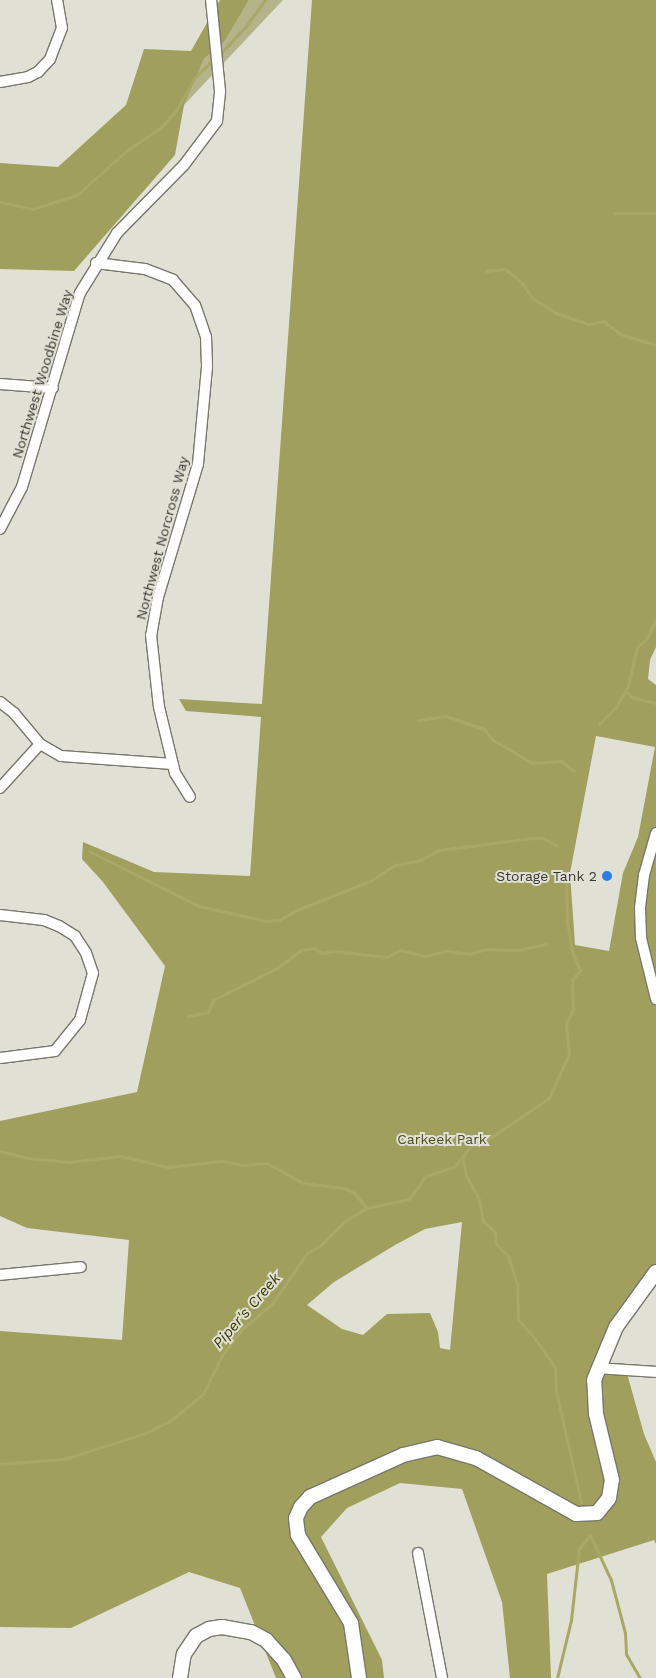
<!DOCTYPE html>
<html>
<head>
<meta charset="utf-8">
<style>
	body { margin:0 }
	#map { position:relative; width:656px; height:1678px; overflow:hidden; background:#e0e0d4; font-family:"Work Sans",sans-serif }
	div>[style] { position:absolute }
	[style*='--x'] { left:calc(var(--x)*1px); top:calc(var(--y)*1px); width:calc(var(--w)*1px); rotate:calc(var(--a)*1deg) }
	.green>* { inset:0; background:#b4b389 }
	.forest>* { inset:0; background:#a19f5e }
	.stream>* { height:3px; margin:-1.5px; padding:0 1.5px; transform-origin:1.5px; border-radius:1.5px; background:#a9a866 }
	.roads { filter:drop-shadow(1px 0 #77776c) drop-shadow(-1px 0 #77776c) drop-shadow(0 1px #77776c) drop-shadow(0 -1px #77776c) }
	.street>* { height:10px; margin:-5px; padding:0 5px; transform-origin:5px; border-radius:5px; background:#fff }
	.secondary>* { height:14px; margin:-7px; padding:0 7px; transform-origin:7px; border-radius:7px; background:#fff }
	.dots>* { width:14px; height:14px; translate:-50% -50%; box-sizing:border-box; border:2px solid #e0e0d4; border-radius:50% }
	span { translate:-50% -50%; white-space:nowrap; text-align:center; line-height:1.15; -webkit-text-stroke:4px #e0e0d4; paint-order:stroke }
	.street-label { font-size:14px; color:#373733 }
	.poi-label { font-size:14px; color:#373733 }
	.right { translate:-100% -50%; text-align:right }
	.park-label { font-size:14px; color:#504e1c }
	.water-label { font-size:15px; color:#3d3b04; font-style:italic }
</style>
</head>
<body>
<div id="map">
	<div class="green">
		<i style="clip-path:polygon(249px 0,283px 0,184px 105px,204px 59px,225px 41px)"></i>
	</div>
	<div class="forest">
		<i style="clip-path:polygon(220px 0,249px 0,225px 41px,204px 59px,184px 105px,175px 155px,74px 271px,0 269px,0 163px,58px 167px,126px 105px,144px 49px,191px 51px)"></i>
		<i style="clip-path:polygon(evenodd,312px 0,656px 0,656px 647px,650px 660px,648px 679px,656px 685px,656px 1272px,597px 1368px,626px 1370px,644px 1434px,656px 1462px,656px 1544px,654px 1540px,547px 1574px,551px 1678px,510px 1678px,502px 1602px,462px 1489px,400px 1483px,347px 1508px,321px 1537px,382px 1660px,384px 1678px,276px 1678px,240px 1588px,189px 1572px,71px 1628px,0 1627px,0 1331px,122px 1340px,129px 1240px,27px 1228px,0 1216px,0 1121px,137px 1092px,165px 966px,103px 882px,82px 859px,83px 842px,154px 872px,250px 876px,261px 717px,186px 711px,179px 699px,262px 704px,312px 0,596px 736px,655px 747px,638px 837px,623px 873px,609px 951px,575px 945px,570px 873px,596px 736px,312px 0,462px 1222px,450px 1350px,440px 1348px,438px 1332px,430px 1313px,387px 1314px,363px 1335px,342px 1329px,307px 1305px,334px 1282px,395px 1245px,425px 1229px,462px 1222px)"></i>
	</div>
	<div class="stream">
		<i style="--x:220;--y:54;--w:38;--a:-47"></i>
		<i style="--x:246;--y:26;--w:32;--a:-54"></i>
		<i style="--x:0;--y:202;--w:33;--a:12"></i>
		<i style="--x:32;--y:209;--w:47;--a:-17.3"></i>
		<i style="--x:77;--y:195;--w:66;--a:-41.9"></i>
		<i style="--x:126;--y:151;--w:41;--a:-34.1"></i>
		<i style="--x:160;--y:128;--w:22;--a:-47"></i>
		<i style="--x:175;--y:112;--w:40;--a:-60.3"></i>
		<i style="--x:195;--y:77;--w:28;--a:-44"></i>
		<i style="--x:615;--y:213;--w:41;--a:0"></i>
		<i style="--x:486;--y:271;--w:19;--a:-6"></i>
		<i style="--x:505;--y:269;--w:22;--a:39"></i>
		<i style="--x:522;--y:283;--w:18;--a:56"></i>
		<i style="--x:532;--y:298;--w:28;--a:32"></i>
		<i style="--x:556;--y:313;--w:34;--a:19"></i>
		<i style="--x:588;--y:324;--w:15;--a:-11"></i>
		<i style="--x:603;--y:321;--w:21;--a:37"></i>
		<i style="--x:620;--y:334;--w:38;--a:17"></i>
		<i style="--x:625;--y:691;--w:11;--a:38"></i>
		<i style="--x:634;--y:698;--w:23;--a:13"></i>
		<i style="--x:418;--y:720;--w:28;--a:-8"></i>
		<i style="--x:446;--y:716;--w:40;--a:18.9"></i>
		<i style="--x:484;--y:729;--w:14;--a:51"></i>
		<i style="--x:493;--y:740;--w:45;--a:30.5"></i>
		<i style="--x:532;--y:763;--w:29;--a:-4"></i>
		<i style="--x:561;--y:761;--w:16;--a:38"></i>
		<i style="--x:599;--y:724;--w:24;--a:-45"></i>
		<i style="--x:616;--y:707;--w:24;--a:-60"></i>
		<i style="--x:628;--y:686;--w:40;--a:-77"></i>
		<i style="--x:637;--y:647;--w:13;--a:-42"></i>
		<i style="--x:647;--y:638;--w:21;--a:-65"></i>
		<i style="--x:89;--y:851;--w:123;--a:26.6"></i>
		<i style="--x:199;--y:906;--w:69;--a:12.6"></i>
		<i style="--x:266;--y:921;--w:13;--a:-4"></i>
		<i style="--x:279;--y:920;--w:23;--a:-29"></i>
		<i style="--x:299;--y:909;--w:76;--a:-21.5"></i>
		<i style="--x:370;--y:881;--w:30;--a:-33"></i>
		<i style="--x:395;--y:865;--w:23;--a:-10"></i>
		<i style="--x:418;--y:861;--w:24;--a:-28"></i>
		<i style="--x:439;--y:850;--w:95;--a:-7.3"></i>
		<i style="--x:533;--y:838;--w:10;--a:0"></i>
		<i style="--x:543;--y:838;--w:16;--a:30"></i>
		<i style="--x:188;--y:1016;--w:20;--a:-11"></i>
		<i style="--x:208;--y:1012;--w:13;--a:-67"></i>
		<i style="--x:213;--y:1000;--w:72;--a:-26.6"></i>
		<i style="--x:277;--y:968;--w:30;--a:-37"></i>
		<i style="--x:301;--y:950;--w:13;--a:-9"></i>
		<i style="--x:314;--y:948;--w:9;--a:32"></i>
		<i style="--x:322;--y:953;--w:11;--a:-10"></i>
		<i style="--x:333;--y:951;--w:54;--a:6.3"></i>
		<i style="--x:387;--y:957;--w:15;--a:-28"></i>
		<i style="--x:400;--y:950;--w:26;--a:13"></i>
		<i style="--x:425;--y:956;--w:22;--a:-13"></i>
		<i style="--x:446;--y:951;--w:23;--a:7"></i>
		<i style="--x:469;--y:954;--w:19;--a:-16"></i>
		<i style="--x:487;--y:949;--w:31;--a:2"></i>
		<i style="--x:518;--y:950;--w:29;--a:-12"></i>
		<i style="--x:0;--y:1151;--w:29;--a:14"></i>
		<i style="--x:28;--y:1158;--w:41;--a:5.6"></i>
		<i style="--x:69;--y:1162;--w:52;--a:-6.6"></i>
		<i style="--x:121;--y:1156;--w:47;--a:13.4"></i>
		<i style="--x:167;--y:1167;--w:55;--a:-6.2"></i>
		<i style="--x:222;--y:1161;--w:21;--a:11"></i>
		<i style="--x:243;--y:1165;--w:24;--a:-5"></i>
		<i style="--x:267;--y:1163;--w:41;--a:29.1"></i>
		<i style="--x:303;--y:1183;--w:41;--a:7"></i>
		<i style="--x:344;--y:1188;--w:10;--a:24"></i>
		<i style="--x:353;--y:1192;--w:21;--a:49"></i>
		<i style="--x:462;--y:1157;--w:18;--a:77"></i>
		<i style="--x:466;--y:1175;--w:27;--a:62"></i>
		<i style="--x:479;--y:1199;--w:22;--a:80"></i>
		<i style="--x:483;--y:1221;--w:16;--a:43"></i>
		<i style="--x:495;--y:1232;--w:12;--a:85"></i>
		<i style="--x:496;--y:1244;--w:17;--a:45"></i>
		<i style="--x:508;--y:1256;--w:28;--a:72"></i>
		<i style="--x:517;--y:1283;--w:37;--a:88"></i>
		<i style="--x:518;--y:1320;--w:22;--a:47"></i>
		<i style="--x:533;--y:1336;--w:39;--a:55"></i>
		<i style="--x:555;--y:1368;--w:23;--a:88"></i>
		<i style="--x:556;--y:1391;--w:114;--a:77.3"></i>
		<i style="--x:0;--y:1464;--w:64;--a:-4.5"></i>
		<i style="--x:64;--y:1459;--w:83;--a:-17.6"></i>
		<i style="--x:143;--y:1434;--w:30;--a:-26"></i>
		<i style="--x:170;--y:1421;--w:43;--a:-39.3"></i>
		<i style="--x:203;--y:1394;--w:43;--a:-64"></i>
		<i style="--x:222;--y:1355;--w:33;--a:-52"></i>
		<i style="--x:242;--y:1329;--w:39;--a:-40"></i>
		<i style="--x:272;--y:1304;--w:62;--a:-55.5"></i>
		<i style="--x:307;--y:1253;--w:16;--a:-30"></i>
		<i style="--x:321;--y:1245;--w:34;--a:-45"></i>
		<i style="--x:345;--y:1221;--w:26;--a:-31"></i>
		<i style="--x:367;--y:1208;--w:43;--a:-12.1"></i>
		<i style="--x:409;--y:1199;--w:29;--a:-54"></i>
		<i style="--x:426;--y:1176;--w:29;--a:-18"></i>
		<i style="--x:454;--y:1167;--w:28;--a:-51"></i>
		<i style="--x:472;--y:1145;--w:19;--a:-21"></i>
		<i style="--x:490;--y:1138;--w:71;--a:-34.1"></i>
		<i style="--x:549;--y:1098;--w:48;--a:-65.6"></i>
		<i style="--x:569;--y:1054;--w:31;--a:-96"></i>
		<i style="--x:566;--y:1023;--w:16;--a:-63"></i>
		<i style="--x:573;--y:1009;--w:29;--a:-92"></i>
		<i style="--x:572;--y:980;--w:13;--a:-51"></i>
		<i style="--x:580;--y:970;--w:20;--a:-114"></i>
		<i style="--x:572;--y:952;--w:30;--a:-99"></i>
		<i style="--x:567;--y:922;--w:46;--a:-91.2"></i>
		<i style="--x:557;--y:1678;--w:60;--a:-76.4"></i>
		<i style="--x:571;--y:1620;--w:71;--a:-83.6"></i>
		<i style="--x:579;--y:1549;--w:18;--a:-52"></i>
		<i style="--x:590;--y:1535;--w:50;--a:65"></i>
		<i style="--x:611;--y:1580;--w:55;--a:75.2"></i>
		<i style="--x:625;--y:1633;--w:21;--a:87"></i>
		<i style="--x:626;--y:1654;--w:28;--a:60"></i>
	</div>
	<div class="roads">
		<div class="street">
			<i style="--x:0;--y:82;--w:28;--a:-10"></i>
			<i style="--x:28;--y:77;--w:11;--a:-27"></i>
			<i style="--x:38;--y:72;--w:18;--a:-47"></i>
			<i style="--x:50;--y:59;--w:33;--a:-69"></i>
			<i style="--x:62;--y:28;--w:28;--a:-100"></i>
			<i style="--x:96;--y:263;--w:49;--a:7"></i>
			<i style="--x:145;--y:269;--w:30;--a:21"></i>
			<i style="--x:173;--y:280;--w:33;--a:49"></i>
			<i style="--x:195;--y:305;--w:34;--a:71"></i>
			<i style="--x:206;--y:337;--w:30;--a:88"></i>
			<i style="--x:207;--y:367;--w:97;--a:95.3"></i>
			<i style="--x:198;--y:464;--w:139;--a:106.7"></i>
			<i style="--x:158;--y:597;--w:39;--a:100"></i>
			<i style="--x:151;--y:635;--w:72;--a:83.7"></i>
			<i style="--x:159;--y:707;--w:68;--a:76.4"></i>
			<i style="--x:175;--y:773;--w:28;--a:58"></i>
			<i style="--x:0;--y:384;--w:53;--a:4.3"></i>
			<i style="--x:0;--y:529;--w:47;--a:-62.4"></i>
			<i style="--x:22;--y:487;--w:202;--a:-73.4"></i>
			<i style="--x:80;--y:293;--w:70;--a:-58.3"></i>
			<i style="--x:117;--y:233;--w:95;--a:-45.4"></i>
			<i style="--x:184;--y:165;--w:55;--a:-53.1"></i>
			<i style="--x:217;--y:121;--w:30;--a:-84"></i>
			<i style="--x:220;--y:91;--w:91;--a:-95.6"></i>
			<i style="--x:0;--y:702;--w:18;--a:38"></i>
			<i style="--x:14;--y:713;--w:40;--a:50"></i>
			<i style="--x:40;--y:744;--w:24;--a:30"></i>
			<i style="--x:61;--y:756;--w:112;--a:4.1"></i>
			<i style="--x:0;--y:788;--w:59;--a:-47.7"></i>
			<i style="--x:656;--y:833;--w:44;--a:105.9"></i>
			<i style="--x:644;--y:875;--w:33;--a:97"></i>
			<i style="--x:640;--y:908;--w:30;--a:88"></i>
			<i style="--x:641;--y:938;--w:63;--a:76.2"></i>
			<i style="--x:0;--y:915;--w:44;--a:6.5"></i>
			<i style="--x:44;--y:920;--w:16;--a:22"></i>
			<i style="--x:59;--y:926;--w:19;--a:32"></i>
			<i style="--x:75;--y:936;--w:20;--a:57"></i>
			<i style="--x:86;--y:953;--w:21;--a:71"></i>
			<i style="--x:93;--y:973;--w:49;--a:105.5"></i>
			<i style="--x:80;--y:1020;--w:40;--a:129"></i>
			<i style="--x:55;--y:1051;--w:55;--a:172.7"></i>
			<i style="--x:0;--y:1275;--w:81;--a:-5.6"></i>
			<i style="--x:597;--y:1368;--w:59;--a:3.9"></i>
			<i style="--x:418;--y:1553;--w:127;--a:79.1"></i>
		</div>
		<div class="secondary">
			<i style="--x:180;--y:1678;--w:24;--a:-81"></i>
			<i style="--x:184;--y:1654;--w:22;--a:-56"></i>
			<i style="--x:196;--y:1636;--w:15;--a:-28"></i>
			<i style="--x:209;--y:1629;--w:13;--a:-9"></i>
			<i style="--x:222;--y:1627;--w:29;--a:10"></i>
			<i style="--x:251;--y:1632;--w:17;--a:28"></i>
			<i style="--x:266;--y:1640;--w:27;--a:48"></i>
			<i style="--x:284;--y:1660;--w:21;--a:61"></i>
			<i style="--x:359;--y:1678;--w:56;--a:-98.3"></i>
			<i style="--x:351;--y:1623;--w:103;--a:-121.1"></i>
			<i style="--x:298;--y:1535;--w:17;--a:-97"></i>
			<i style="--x:296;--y:1518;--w:12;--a:-66"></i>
			<i style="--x:301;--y:1507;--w:13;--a:-48"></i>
			<i style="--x:310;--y:1497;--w:102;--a:-24.3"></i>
			<i style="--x:403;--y:1455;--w:35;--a:-13"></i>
			<i style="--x:437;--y:1447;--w:41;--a:15.8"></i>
			<i style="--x:476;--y:1458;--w:115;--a:29.2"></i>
			<i style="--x:576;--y:1514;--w:21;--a:-3"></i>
			<i style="--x:597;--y:1513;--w:19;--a:-51"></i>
			<i style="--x:609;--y:1498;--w:18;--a:-81"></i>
			<i style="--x:612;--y:1480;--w:68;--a:-103.6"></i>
			<i style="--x:596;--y:1414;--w:34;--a:-93"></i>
			<i style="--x:594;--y:1380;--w:57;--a:-67.5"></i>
			<i style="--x:616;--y:1327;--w:68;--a:-54"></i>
		</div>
	</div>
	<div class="dots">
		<i style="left:607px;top:876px;background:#2b7ce8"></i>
	</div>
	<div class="street-label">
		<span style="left:42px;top:374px;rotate:-73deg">Northwest Woodbine Way</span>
		<span style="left:162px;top:538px;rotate:-75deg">Northwest Norcross Way</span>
	</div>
	<div class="poi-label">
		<span class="right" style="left:597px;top:876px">Storage Tank 2</span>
	</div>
	<div class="park-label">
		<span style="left:442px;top:1139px">Carkeek Park</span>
	</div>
	<div class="water-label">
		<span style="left:247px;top:1311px;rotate:-49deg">Piper's Creek</span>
	</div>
</div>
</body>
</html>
